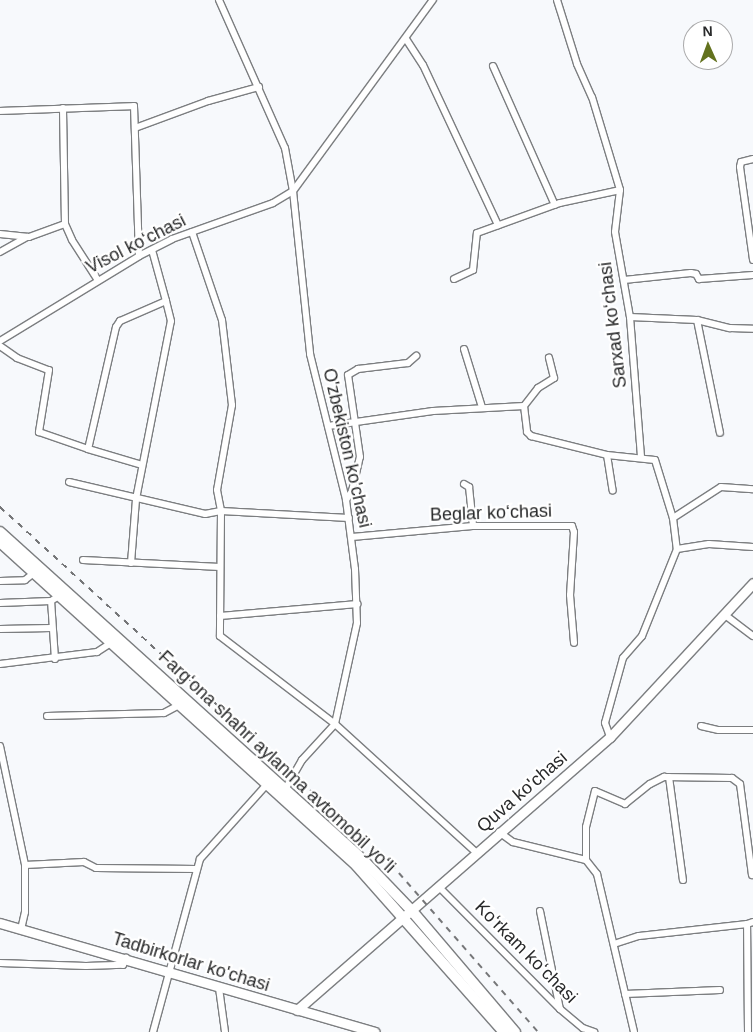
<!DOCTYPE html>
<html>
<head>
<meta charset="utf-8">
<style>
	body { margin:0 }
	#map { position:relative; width:753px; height:1032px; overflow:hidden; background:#f7f9fc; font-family:Helvetica,sans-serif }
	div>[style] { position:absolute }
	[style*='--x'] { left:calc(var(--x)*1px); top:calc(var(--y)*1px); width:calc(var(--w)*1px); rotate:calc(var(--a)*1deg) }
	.roads { filter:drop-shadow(1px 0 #7c7e80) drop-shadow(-1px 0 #7c7e80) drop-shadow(0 1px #7c7e80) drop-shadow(0 -1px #7c7e80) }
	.minor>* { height:6px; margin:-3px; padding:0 3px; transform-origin:3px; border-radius:3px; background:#fff }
	.major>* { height:9px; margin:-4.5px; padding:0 4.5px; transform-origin:4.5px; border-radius:4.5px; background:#fff }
	.highway>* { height:10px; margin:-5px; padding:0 5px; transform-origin:5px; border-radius:5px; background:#fff }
	.rail>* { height:2px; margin-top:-1px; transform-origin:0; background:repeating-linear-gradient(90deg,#757678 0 6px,transparent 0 12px) }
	span { translate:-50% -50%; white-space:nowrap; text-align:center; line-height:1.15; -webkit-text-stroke:4.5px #fff; paint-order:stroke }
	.street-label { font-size:18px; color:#28292a }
	.north { position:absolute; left:683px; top:20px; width:50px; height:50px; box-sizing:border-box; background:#fff; border:1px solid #a9a9aa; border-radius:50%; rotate:358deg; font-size:14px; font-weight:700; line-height:20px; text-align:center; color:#28292a }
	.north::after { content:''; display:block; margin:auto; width:18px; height:22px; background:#63721e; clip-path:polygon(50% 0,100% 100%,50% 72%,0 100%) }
</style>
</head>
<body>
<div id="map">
	<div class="roads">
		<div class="minor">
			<i style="--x:219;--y:0;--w:162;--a:66"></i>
			<i style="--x:285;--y:148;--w:44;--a:79.5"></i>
			<i style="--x:293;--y:191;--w:164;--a:84"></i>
			<i style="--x:310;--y:354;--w:150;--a:76.1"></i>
			<i style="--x:346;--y:500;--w:70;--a:82.6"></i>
			<i style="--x:355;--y:569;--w:54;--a:87.9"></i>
			<i style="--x:357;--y:623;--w:103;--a:102.3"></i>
			<i style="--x:335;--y:724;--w:192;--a:42.3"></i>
			<i style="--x:557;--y:0;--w:67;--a:72.6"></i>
			<i style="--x:577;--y:64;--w:36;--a:66"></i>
			<i style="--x:592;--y:97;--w:97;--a:73.2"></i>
			<i style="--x:620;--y:190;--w:42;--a:96.8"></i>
			<i style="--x:615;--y:232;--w:86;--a:80"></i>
			<i style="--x:630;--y:317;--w:141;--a:85.5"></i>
			<i style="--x:406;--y:39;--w:31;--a:57"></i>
			<i style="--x:423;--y:65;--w:177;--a:64.9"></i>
			<i style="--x:493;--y:66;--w:152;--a:66"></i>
			<i style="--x:0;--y:111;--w:134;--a:-2.1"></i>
			<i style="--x:134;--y:106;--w:150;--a:88.1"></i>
			<i style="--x:135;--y:128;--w:78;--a:-20.3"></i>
			<i style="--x:208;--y:101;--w:53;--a:-15.4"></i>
			<i style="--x:753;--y:159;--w:12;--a:166"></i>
			<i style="--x:741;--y:162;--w:5;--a:101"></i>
			<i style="--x:740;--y:167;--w:94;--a:82"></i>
			<i style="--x:65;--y:224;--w:17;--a:66"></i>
			<i style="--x:72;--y:240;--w:46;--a:57.3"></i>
			<i style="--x:192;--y:232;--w:93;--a:71.2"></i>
			<i style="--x:222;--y:320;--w:86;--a:83.3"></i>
			<i style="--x:232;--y:405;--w:86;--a:100"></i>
			<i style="--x:217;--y:490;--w:21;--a:79"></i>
			<i style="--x:221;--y:511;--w:125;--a:90.5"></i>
			<i style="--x:220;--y:636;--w:145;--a:37.4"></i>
			<i style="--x:335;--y:724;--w:49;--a:132.5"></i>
			<i style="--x:302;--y:760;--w:34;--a:120"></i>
			<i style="--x:0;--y:234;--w:29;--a:6"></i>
			<i style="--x:29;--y:237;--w:38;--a:-20"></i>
			<i style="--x:65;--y:224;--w:116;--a:-91"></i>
			<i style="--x:152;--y:250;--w:53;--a:74.6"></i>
			<i style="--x:0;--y:252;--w:31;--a:-29"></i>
			<i style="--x:454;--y:279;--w:21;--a:-25"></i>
			<i style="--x:473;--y:270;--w:37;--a:-84"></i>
			<i style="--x:477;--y:233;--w:88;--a:-19.9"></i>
			<i style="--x:560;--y:203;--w:61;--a:-12.2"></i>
			<i style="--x:624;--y:280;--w:67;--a:-6"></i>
			<i style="--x:691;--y:273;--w:5;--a:11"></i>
			<i style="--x:696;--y:274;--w:6;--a:59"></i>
			<i style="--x:699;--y:279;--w:54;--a:-4.2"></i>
			<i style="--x:630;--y:317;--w:67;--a:2.6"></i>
			<i style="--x:697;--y:320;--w:34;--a:14"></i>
			<i style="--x:730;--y:328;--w:23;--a:2"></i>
			<i style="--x:697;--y:320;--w:115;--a:78.5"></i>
			<i style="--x:0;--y:341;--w:163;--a:-31.4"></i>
			<i style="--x:139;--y:256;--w:37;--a:-27"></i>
			<i style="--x:172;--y:239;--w:107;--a:-19.6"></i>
			<i style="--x:273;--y:203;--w:23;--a:-31"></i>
			<i style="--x:293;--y:191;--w:237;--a:-53.8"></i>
			<i style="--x:0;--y:346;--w:21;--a:35"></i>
			<i style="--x:17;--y:358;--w:34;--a:21"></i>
			<i style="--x:49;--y:370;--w:63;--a:99.2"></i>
			<i style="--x:39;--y:432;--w:52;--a:19.1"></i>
			<i style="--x:464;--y:349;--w:61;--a:72.8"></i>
			<i style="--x:524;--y:406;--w:23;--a:-52"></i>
			<i style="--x:538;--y:388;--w:19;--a:-32"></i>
			<i style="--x:554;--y:378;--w:21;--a:-104"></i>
			<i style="--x:328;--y:426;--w:106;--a:-8.1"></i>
			<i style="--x:433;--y:411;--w:91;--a:-3.1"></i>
			<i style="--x:524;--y:406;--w:26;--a:83"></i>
			<i style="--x:527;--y:432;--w:6;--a:45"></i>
			<i style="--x:531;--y:436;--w:78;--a:14"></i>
			<i style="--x:607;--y:455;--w:48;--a:5.9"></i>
			<i style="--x:655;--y:460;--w:61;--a:72.8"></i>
			<i style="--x:673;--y:518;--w:31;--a:83"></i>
			<i style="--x:677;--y:549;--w:94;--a:111.9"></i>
			<i style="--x:642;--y:636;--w:29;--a:131"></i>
			<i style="--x:623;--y:658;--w:67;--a:105.5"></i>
			<i style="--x:605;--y:723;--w:15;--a:70"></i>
			<i style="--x:607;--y:455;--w:36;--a:81"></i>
			<i style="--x:69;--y:482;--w:140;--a:13.2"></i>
			<i style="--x:205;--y:514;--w:16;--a:-11"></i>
			<i style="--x:221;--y:511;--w:128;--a:3.1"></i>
			<i style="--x:464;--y:484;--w:6;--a:31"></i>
			<i style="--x:469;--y:487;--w:39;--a:84"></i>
			<i style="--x:346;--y:500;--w:11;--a:-56"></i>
			<i style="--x:352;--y:491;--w:35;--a:-77"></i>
			<i style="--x:360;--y:457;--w:83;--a:-98.3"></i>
			<i style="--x:348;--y:375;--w:12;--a:-31"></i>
			<i style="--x:358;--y:369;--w:50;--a:-6.8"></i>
			<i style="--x:408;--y:363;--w:11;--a:-41"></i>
			<i style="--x:673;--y:518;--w:57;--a:-32.9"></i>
			<i style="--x:721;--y:487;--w:32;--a:4"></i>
			<i style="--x:352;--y:537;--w:121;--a:-5.2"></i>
			<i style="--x:473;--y:526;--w:99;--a:0"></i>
			<i style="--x:572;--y:526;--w:6;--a:72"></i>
			<i style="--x:574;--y:532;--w:63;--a:93.6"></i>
			<i style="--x:570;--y:595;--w:48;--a:85.2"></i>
			<i style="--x:677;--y:549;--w:32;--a:-9"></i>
			<i style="--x:709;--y:544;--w:44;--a:3.9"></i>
			<i style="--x:83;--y:560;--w:137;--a:2.9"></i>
			<i style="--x:131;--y:563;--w:64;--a:-85.5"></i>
			<i style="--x:136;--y:499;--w:181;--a:-78.9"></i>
			<i style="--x:171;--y:321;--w:21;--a:-104"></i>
			<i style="--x:166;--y:301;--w:50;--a:156.5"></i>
			<i style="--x:120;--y:321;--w:7;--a:124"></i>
			<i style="--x:116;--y:327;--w:125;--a:102.9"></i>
			<i style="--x:88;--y:449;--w:56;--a:16.5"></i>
			<i style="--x:0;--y:581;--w:25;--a:-2"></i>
			<i style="--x:25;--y:580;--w:11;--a:-38"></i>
			<i style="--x:0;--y:603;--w:51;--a:-2.2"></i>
			<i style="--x:725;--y:615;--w:35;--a:37"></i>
			<i style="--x:220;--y:616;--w:138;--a:-5"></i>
			<i style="--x:0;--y:629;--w:51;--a:-1.1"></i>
			<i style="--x:55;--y:659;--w:58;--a:-93.9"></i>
			<i style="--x:51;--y:601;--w:9;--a:-32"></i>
			<i style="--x:0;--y:664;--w:98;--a:-7.1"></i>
			<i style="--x:97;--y:652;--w:17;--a:-33"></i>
			<i style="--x:47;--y:716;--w:117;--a:-1.5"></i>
			<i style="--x:164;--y:713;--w:17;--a:-28"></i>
			<i style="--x:701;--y:726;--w:18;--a:13"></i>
			<i style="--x:719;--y:730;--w:34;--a:0"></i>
			<i style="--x:0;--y:746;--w:122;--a:78.1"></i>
			<i style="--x:25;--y:865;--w:47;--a:90"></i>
			<i style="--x:25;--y:912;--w:17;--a:103"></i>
			<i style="--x:669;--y:777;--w:104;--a:82.3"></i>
			<i style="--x:499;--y:832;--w:17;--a:36"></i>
			<i style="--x:513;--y:842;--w:75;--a:13.9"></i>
			<i style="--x:586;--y:860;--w:18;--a:52"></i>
			<i style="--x:597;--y:874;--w:162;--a:76.8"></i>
			<i style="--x:586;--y:860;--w:33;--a:-90"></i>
			<i style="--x:586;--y:827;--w:37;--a:-76"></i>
			<i style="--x:595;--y:791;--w:33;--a:23"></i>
			<i style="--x:625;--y:804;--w:32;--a:-39"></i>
			<i style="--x:650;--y:784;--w:16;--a:-27"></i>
			<i style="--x:664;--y:777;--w:68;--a:0.8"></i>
			<i style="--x:732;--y:778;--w:10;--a:37"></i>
			<i style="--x:740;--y:784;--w:92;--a:82.5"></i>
			<i style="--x:25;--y:865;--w:59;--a:-2.9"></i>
			<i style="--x:84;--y:862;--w:13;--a:27"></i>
			<i style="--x:96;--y:868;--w:101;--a:0.6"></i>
			<i style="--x:439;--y:887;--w:172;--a:45.2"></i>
			<i style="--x:560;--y:1009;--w:30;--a:40"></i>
			<i style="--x:583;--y:1028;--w:12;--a:20"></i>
			<i style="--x:540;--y:911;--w:100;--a:78.5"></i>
			<i style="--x:614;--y:944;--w:26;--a:-18"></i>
			<i style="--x:639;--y:936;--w:109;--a:-6.3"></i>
			<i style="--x:0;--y:963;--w:86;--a:2"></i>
			<i style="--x:86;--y:966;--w:37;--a:-2"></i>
			<i style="--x:123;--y:965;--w:8;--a:-67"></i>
			<i style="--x:219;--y:988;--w:44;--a:82.2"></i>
			<i style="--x:625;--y:994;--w:95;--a:-2.4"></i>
			<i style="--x:153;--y:1032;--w:179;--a:-74.8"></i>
			<i style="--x:200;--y:859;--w:103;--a:-48.1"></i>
			<i style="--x:748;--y:1032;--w:108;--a:-90.5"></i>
			<i style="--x:747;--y:924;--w:6;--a:-18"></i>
		</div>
		<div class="major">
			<i style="--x:0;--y:923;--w:390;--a:16.2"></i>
			<i style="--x:297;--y:1010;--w:415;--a:-41.1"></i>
			<i style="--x:610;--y:737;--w:210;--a:-47.1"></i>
		</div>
		<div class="highway">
			<i style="--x:0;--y:532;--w:491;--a:42.1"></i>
			<i style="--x:364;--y:861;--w:69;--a:46.2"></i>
			<i style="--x:412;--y:911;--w:159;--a:49.6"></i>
			<i style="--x:0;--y:542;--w:482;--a:42.2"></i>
			<i style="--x:357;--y:866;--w:222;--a:48.5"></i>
		</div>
	</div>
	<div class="rail">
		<i style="--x:0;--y:507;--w:529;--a:42.4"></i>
		<i style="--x:391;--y:864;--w:223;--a:48.8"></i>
	</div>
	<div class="street-label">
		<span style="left:136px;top:244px;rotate:-27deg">Visol koʻchasi</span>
		<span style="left:613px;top:325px;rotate:-97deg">Sarxad koʻchasi</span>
		<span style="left:347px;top:448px;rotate:77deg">O'zbekiston ko'chasi</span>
		<span style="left:491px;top:513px;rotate:-2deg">Beglar koʻchasi</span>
		<span style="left:277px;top:762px;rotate:43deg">Fargʻona shahri aylanma avtomobil yoʻli</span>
		<span style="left:522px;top:792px;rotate:-41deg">Quva ko'chasi</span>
		<span style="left:526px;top:952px;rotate:45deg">Koʻrkam koʻchasi</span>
		<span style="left:191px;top:962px;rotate:17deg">Tadbirkorlar ko'chasi</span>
	</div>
	<div class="north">N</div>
</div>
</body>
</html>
